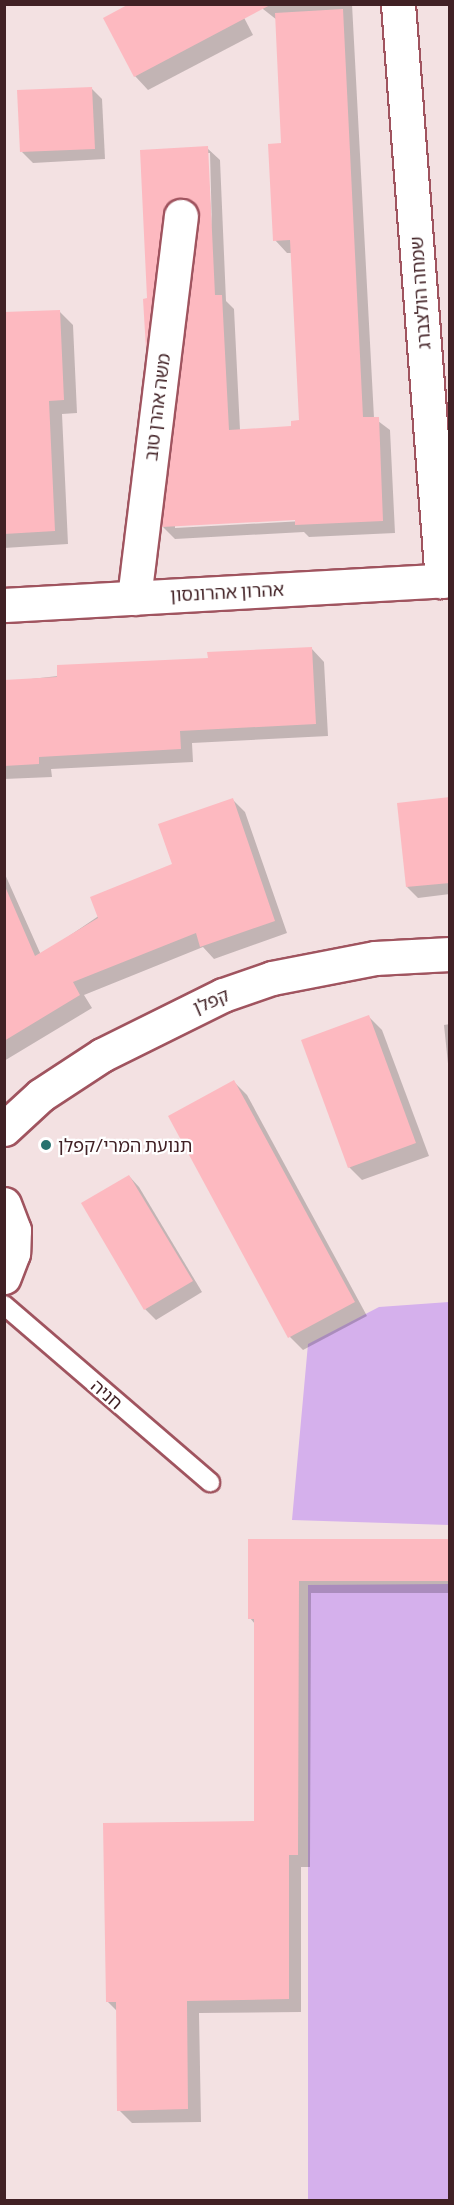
<!DOCTYPE html>
<html>
<head>
<meta charset="utf-8">
<style>
	body { margin:0 }
	#map { position:relative; width:454px; height:2205px; overflow:hidden; background:#f3e1e2; font-family:Commissioner,"Noto Sans Hebrew",sans-serif }
	div>[style] { position:absolute }
	[style*='--x'] { left:calc(var(--x)*1px); top:calc(var(--y)*1px); width:calc(var(--w)*1px); rotate:calc(var(--a)*1deg) }
	.green>* { inset:0; background:#d5b0ec }
	.shadow>* { inset:0; background:#0003 }
	.building>* { inset:0; background:#fdb9c0 }
	.roads { filter:drop-shadow(2px 0 #a0545f) drop-shadow(-2px 0 #a0545f) drop-shadow(0 2px #a0545f) drop-shadow(0 -2px #a0545f) }
	.lane>* { height:18px; margin:-9px; padding:0 9px; transform-origin:9px; border-radius:9px; background:#fff }
	.street>* { height:33px; margin:-16.5px; padding:0 16.5px; transform-origin:16.5px; border-radius:16.5px; background:#fff }
	.dots>* { width:16px; height:16px; translate:-50% -50%; box-sizing:border-box; border:3px solid #fff; border-radius:50% }
	span { translate:-50% -50%; white-space:nowrap; text-align:center; line-height:1.15; -webkit-text-stroke:4.5px #fff; paint-order:stroke }
	.street-label { font-size:18px; color:#412125 }
	.poi-label { font-size:18px; color:#412125 }
	.left { translate:0 -50%; text-align:left }
	.frame { position:absolute; inset:0; border:6px solid #412125; pointer-events:none }
</style>
</head>
<body>
<div id="map">
	<div class="green">
		<i style="clip-path:polygon(449px 1302px,449px 1525px,292px 1520px,308px 1344px,379px 1307px)"></i>
		<i style="clip-path:polygon(449px 1584px,449px 2200px,308px 2200px,308px 1585px)"></i>
	</div>
	<div class="shadow">
		<i style="clip-path:polygon(237px 4px,253px 35px,148px 90px,135px 76px)"></i>
		<i style="clip-path:polygon(evenodd,263px 4px,352px 4px,374px 418px,390px 430px,395px 533px,309px 537px,304px 532px,175px 539px,163px 527px,201px 218px,197px 209px,178px 217px,158px 359px,147px 349px,145px 300px,149px 300px,142px 151px,207px 148px,220px 160px,226px 301px,234px 309px,240px 430px,292px 428px,301px 422px,292px 253px,287px 253px,275px 240px,283px 144px,277px 20px,263px 9px,263px 4px,207px 153px,210px 153px,212px 230px,207px 153px,263px 4px,302px 518px,303px 521px,175px 528px,175px 525px,302px 518px)"></i>
		<i style="clip-path:polygon(91px 88px,102px 99px,105px 159px,33px 163px,22px 152px)"></i>
		<i style="clip-path:polygon(59px 311px,73px 325px,77px 413px,62px 414px,68px 544px,4px 548px,4px 314px)"></i>
		<i style="clip-path:polygon(311px 648px,324px 662px,328px 736px,192px 743px,193px 762px,51px 769px,52px 777px,4px 779px,4px 682px)"></i>
		<i style="clip-path:polygon(450px 798px,450px 894px,418px 898px,407px 887px)"></i>
		<i style="clip-path:polygon(233px 800px,245px 812px,287px 933px,214px 959px,203px 947px,84px 995px,92px 1008px,4px 1061px,4px 872px,41px 955px,174px 865px)"></i>
		<i style="clip-path:polygon(369px 1017px,382px 1030px,429px 1156px,362px 1180px,349px 1167px)"></i>
		<i style="clip-path:polygon(450px 1024px,450px 1083px,444px 1025px)"></i>
		<i style="clip-path:polygon(234px 1082px,247px 1095px,367px 1316px,303px 1350px,290px 1337px)"></i>
		<i style="clip-path:polygon(129px 1176px,139px 1187px,202px 1292px,156px 1320px,145px 1309px)"></i>
		<i style="clip-path:polygon(250px 1540px,450px 1540px,450px 1593px,311px 1593px,310px 1867px,301px 1867px,301px 2012px,199px 2013px,201px 2122px,132px 2123px,119px 2110px,118px 2012px,107px 2001px,256px 1823px,255px 1624px,250px 1618px)"></i>
	</div>
	<div class="building">
		<i style="clip-path:polygon(129px 4px,272px 4px,134px 77px,103px 18px)"></i>
		<i style="clip-path:polygon(343px 9px,363px 417px,379px 417px,383px 521px,295px 525px,295px 520px,162px 527px,200px 218px,198px 208px,184px 198px,166px 205px,146px 349px,143px 299px,147px 298px,140px 150px,208px 146px,215px 295px,222px 295px,229px 430px,291px 426px,291px 421px,299px 420px,290px 240px,273px 241px,268px 144px,281px 143px,275px 13px)"></i>
		<i style="clip-path:polygon(92px 87px,95px 149px,20px 152px,17px 90px)"></i>
		<i style="clip-path:polygon(60px 310px,64px 400px,49px 401px,55px 531px,4px 534px,4px 312px)"></i>
		<i style="clip-path:polygon(312px 647px,316px 724px,180px 731px,181px 749px,39px 757px,39px 764px,4px 766px,4px 680px,57px 677px,57px 665px,208px 658px,207px 652px)"></i>
		<i style="clip-path:polygon(450px 797px,450px 883px,406px 887px,397px 803px)"></i>
		<i style="clip-path:polygon(233px 798px,275px 921px,200px 947px,196px 933px,73px 982px,80px 995px,4px 1041px,4px 884px,35px 956px,98px 918px,90px 897px,172px 864px,158px 824px)"></i>
		<i style="clip-path:polygon(369px 1015px,416px 1143px,348px 1168px,301px 1040px)"></i>
		<i style="clip-path:polygon(234px 1080px,355px 1302px,288px 1338px,168px 1116px)"></i>
		<i style="clip-path:polygon(129px 1175px,193px 1281px,144px 1310px,81px 1203px)"></i>
		<i style="clip-path:polygon(248px 1539px,450px 1539px,450px 1581px,299px 1581px,298px 1855px,289px 1855px,289px 1999px,187px 2001px,188px 2109px,117px 2111px,116px 2002px,106px 2002px,103px 1823px,254px 1821px,254px 1619px,248px 1619px)"></i>
	</div>
	<div class="roads">
		<div class="lane">
			<i style="--x:4;--y:1305;--w:272;--a:40.7"></i>
		</div>
		<div class="street">
			<i style="--x:398;--y:4;--w:579;--a:85.64"></i>
			<i style="--x:134;--y:598;--w:385;--a:-83"></i>
			<i style="--x:4;--y:605;--w:447;--a:-3.2"></i>
			<i style="--x:4;--y:1129;--w:50;--a:-42.6"></i>
			<i style="--x:41;--y:1095;--w:73;--a:-33.3"></i>
			<i style="--x:102;--y:1055;--w:135;--a:-26.4"></i>
			<i style="--x:223;--y:995;--w:52;--a:-19.1"></i>
			<i style="--x:272;--y:978;--w:105;--a:-11"></i>
			<i style="--x:375;--y:958;--w:75;--a:-3.1"></i>
			<i style="--x:4;--y:1204;--w:28;--a:69"></i>
			<i style="--x:14;--y:1230;--w:23;--a:92"></i>
			<i style="--x:13;--y:1253;--w:26;--a:111"></i>
		</div>
	</div>
	<div class="dots">
		<i style="left:46px;top:1145px;background:#28726f"></i>
	</div>
	<div class="street-label">
		<span style="left:420px;top:293px;rotate:-94deg">שמחה הולצברג</span>
		<span style="left:157px;top:407px;rotate:-83deg">משה אהרן טוב</span>
		<span style="left:227px;top:592px;rotate:-3deg">אהרון אהרונסון</span>
		<span style="left:211px;top:1001px;rotate:-23deg">קפלן</span>
		<span style="left:107px;top:1394px;rotate:41deg">חניה</span>
	</div>
	<div class="poi-label">
		<span class="left" style="left:58px;top:1145px">תנועת המרי/קפלן</span>
	</div>
	<div class="frame"></div>
</div>
</body>
</html>
